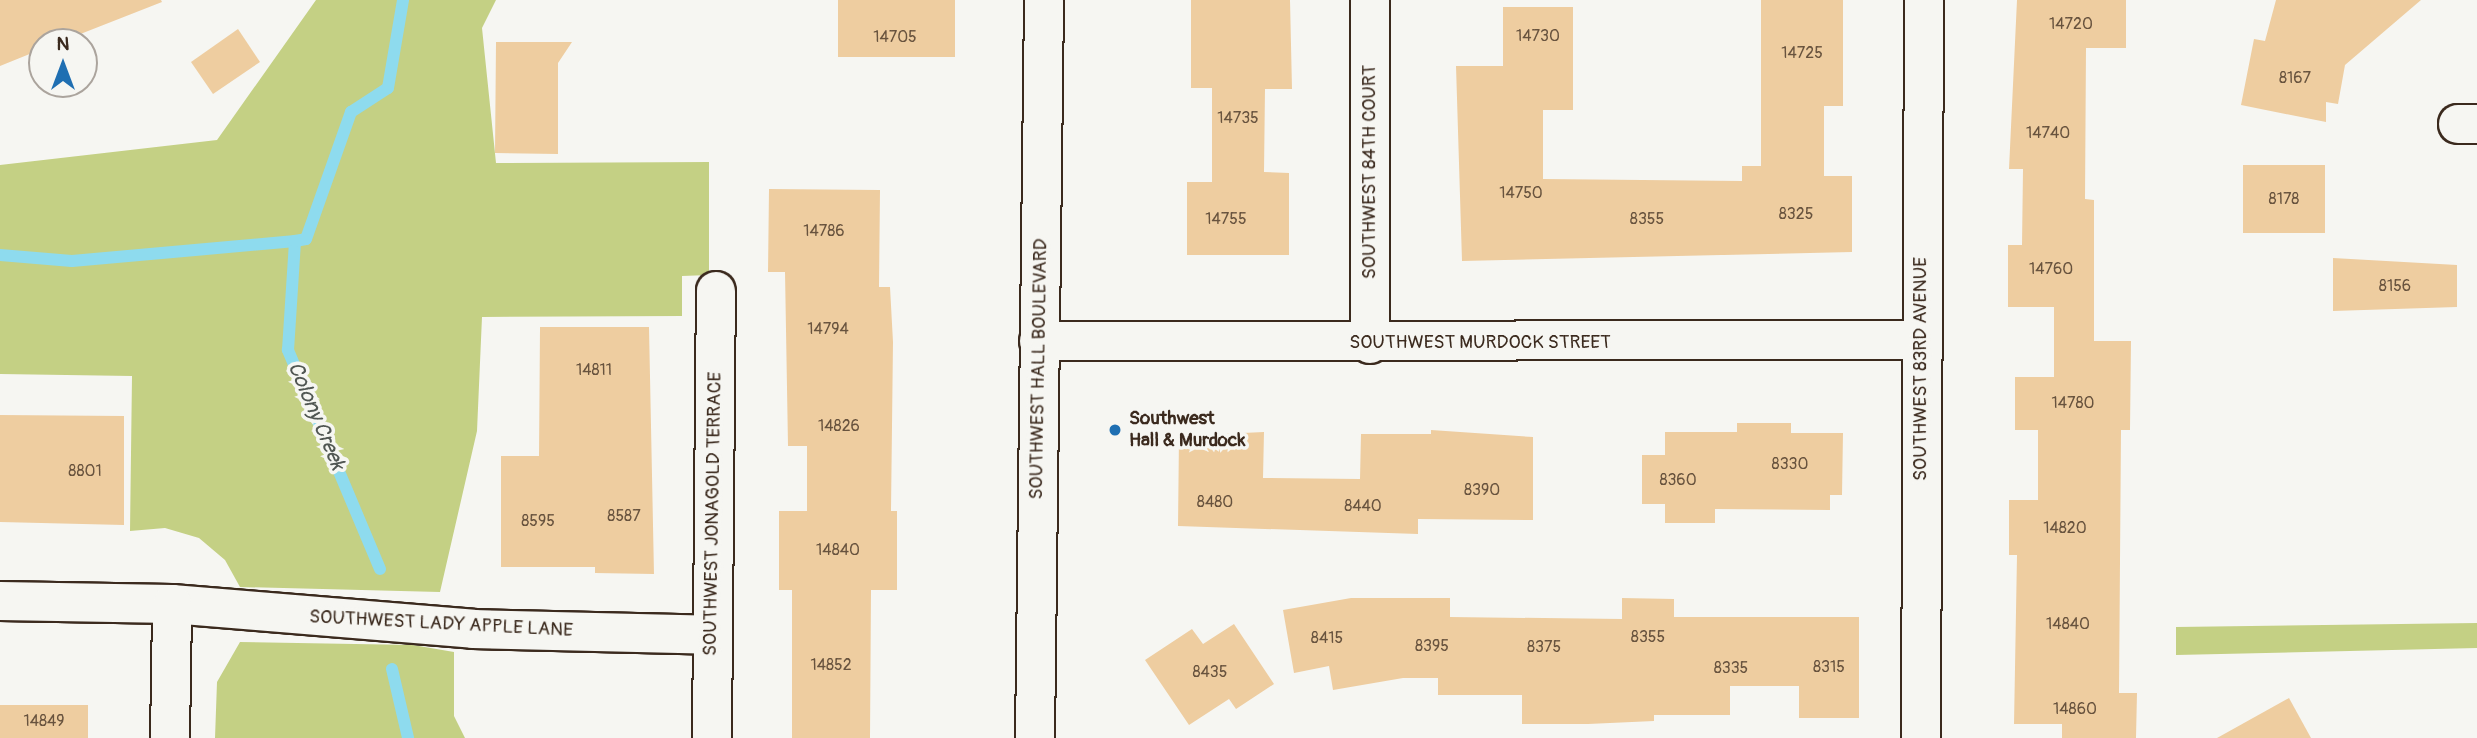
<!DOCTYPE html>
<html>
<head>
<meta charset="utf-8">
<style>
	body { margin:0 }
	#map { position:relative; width:2477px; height:738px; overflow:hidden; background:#f6f6f2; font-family:Pangolin,sans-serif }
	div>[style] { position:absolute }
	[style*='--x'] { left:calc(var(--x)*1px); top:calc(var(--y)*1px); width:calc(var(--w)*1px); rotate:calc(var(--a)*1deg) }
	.green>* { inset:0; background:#c4d084 }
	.stream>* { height:12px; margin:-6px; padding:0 6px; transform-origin:6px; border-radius:6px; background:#8edbee }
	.building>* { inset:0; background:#eecda0 }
	.roads { filter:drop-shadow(2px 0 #3b2a1e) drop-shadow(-2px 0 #3b2a1e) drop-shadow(0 2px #3b2a1e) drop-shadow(0 -2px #3b2a1e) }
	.street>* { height:38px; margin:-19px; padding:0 19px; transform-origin:19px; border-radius:19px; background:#f6f6f2 }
	.secondary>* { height:38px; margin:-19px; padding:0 19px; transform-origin:19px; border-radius:19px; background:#f6f6f2 }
	.dots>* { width:19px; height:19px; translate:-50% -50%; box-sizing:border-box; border:4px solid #f6f6f2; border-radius:50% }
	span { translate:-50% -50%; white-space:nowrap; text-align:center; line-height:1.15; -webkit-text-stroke:7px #f6f6f2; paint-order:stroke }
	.number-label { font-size:16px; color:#68533e }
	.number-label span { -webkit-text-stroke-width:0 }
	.street-label { font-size:19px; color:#3b2a1e }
	.poi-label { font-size:19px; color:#3b2a1e; font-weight:700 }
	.left { translate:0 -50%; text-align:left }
	.water-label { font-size:21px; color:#505652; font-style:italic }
	.north { position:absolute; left:28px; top:28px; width:70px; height:70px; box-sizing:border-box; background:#f6f6f2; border:2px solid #aba49d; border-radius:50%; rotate:0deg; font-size:19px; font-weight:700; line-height:28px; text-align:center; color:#3b2a1e }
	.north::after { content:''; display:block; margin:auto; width:24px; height:32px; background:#1f6fb2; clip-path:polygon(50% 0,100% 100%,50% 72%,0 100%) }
</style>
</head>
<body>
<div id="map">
	<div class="green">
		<i style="clip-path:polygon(316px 0,496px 0,482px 28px,496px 163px,709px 162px,709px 275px,682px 276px,682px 316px,482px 317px,477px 431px,440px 592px,240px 587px,225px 560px,199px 538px,165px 528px,130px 531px,132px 376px,0 374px,0 165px,217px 140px)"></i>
		<i style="clip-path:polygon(2477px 623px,2477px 648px,2176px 655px,2176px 627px)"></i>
		<i style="clip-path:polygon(240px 642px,413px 645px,454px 652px,454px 716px,465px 738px,215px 738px,217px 682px)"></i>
	</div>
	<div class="stream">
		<i style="--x:0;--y:255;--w:72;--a:4.8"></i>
		<i style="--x:72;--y:261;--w:224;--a:-5.1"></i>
		<i style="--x:380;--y:569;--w:238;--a:-112.8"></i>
		<i style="--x:288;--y:350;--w:109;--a:-86.3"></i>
		<i style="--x:295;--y:241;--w:11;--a:-10"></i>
		<i style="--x:306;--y:239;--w:135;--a:-70.5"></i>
		<i style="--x:351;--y:112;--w:44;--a:-33"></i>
		<i style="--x:388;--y:88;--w:89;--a:-80.3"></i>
		<i style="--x:392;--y:669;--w:71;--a:76.9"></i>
	</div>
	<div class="building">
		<i style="clip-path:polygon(0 0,161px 0,162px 2px,60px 42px,42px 42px,42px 49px,0 66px)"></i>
		<i style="clip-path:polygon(838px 0,955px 0,955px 57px,838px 57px)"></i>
		<i style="clip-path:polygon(1191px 0,1290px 0,1292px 89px,1265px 89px,1264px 172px,1289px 173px,1289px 255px,1187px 255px,1187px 182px,1212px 182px,1212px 88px,1191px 88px)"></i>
		<i style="clip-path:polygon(1761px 0,1843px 0,1843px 106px,1824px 106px,1824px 176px,1852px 176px,1852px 252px,1462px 261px,1456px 66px,1503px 66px,1503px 7px,1573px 7px,1573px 110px,1543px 110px,1543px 179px,1742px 181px,1742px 166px,1761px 166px)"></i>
		<i style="clip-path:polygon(2017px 0,2126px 0,2126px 48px,2086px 48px,2085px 199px,2094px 200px,2094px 341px,2131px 341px,2130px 430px,2121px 430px,2119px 693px,2137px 693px,2136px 738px,2062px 738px,2062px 724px,2014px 724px,2017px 555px,2009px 555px,2009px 500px,2038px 500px,2038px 430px,2015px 430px,2015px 377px,2054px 377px,2054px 307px,2008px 307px,2008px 245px,2022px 245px,2023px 169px,2009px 169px)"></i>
		<i style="clip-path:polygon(2276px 0,2421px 0,2345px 65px,2338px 104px,2326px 102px,2326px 122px,2241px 105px,2254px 39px,2265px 41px)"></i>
		<i style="clip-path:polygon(238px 29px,260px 62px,213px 94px,191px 62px)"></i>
		<i style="clip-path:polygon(496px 42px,572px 42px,558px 63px,558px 154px,495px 153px)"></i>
		<i style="clip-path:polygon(2243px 165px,2325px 165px,2325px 233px,2243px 233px)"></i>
		<i style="clip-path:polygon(769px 189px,880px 190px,879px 287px,890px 287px,893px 342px,891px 511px,897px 511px,897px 590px,871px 590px,870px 738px,792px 738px,792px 590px,779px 590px,779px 511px,807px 511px,807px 446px,788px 446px,785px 272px,768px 272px)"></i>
		<i style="clip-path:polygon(2333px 258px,2457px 265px,2457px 307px,2333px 311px)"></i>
		<i style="clip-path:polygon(540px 327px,649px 327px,654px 574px,595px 573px,595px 567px,501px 567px,501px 456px,539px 456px)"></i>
		<i style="clip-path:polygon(0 415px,124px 416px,124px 525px,0 522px)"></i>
		<i style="clip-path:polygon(1737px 423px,1791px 423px,1791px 433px,1843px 433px,1842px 495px,1830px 495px,1830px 510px,1715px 509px,1715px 523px,1665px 523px,1665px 504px,1642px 504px,1642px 455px,1665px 455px,1665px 432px,1737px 432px)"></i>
		<i style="clip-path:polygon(1431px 430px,1533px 437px,1533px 520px,1418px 519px,1418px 534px,1178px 526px,1179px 436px,1264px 432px,1263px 478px,1360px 479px,1361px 434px,1431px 434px)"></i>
		<i style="clip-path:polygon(1351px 598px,1450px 598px,1450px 617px,1622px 619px,1622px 598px,1674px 599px,1674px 617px,1859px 617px,1859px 718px,1799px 718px,1799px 686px,1730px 686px,1730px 715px,1654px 715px,1654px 721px,1588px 724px,1522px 724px,1522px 695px,1438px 695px,1438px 678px,1403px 678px,1333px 690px,1329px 666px,1294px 673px,1283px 610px)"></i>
		<i style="clip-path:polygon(1234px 624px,1274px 684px,1236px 709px,1229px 699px,1189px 725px,1145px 660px,1192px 629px,1203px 644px)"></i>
		<i style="clip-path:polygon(2289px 698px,2311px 738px,2217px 738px)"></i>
		<i style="clip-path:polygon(0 705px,88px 705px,88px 738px,0 738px)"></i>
	</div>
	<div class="roads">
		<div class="street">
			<i style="--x:1370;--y:0;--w:344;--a:90"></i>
			<i style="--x:2458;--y:124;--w:19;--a:0"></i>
			<i style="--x:1039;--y:341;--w:882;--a:-0.06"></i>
			<i style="--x:0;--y:601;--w:172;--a:1"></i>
			<i style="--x:172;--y:604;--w:302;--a:4.7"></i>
			<i style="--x:473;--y:629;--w:238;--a:1.4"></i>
			<i style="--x:170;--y:738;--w:134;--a:-89.1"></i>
			<i style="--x:712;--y:738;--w:447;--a:-89.5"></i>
			<i style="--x:1921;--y:738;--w:738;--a:-89.77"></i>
		</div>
		<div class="secondary">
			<i style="--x:1035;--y:738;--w:738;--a:-89.3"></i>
		</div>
	</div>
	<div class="dots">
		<i style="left:1115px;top:430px;background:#1f6fb2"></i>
	</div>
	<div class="number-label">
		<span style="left:2071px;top:24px">14720</span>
		<span style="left:1538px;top:36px">14730</span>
		<span style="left:895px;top:37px">14705</span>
		<span style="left:1802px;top:53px">14725</span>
		<span style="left:2295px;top:78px">8167</span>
		<span style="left:1238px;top:118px">14735</span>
		<span style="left:2048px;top:133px">14740</span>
		<span style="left:1521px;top:193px">14750</span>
		<span style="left:2284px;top:199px">8178</span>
		<span style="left:1796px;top:214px">8325</span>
		<span style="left:1226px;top:219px">14755</span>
		<span style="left:1647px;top:219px">8355</span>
		<span style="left:824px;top:231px">14786</span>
		<span style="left:2051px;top:269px">14760</span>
		<span style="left:2395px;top:286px">8156</span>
		<span style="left:828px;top:329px">14794</span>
		<span style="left:594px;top:370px">14811</span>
		<span style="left:2073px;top:403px">14780</span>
		<span style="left:839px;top:426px">14826</span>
		<span style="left:1790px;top:464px">8330</span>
		<span style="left:85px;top:471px">8801</span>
		<span style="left:1678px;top:480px">8360</span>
		<span style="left:1482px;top:490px">8390</span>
		<span style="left:1215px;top:502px">8480</span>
		<span style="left:1363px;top:506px">8440</span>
		<span style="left:624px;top:516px">8587</span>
		<span style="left:538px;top:521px">8595</span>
		<span style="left:2065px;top:528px">14820</span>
		<span style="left:838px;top:550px">14840</span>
		<span style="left:2068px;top:624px">14840</span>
		<span style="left:1648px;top:637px">8355</span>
		<span style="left:1327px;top:638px">8415</span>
		<span style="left:1432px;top:646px">8395</span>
		<span style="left:1544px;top:647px">8375</span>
		<span style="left:831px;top:665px">14852</span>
		<span style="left:1829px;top:667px">8315</span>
		<span style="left:1731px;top:668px">8335</span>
		<span style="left:1210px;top:672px">8435</span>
		<span style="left:2075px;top:709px">14860</span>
		<span style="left:44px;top:721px">14849</span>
	</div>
	<div class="street-label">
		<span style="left:1370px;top:172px;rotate:-90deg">SOUTHWEST 84TH COURT</span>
		<span style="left:1480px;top:343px">SOUTHWEST MURDOCK STREET</span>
		<span style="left:1039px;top:369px;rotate:-89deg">SOUTHWEST HALL BOULEVARD</span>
		<span style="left:1921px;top:369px;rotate:-90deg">SOUTHWEST 83RD AVENUE</span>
		<span style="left:713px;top:514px;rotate:-89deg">SOUTHWEST JONAGOLD TERRACE</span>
		<span style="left:441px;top:624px;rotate:3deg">SOUTHWEST LADY APPLE LANE</span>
	</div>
	<div class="poi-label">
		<span class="left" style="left:1129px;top:430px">Southwest<br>Hall &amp; Murdock</span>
	</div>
	<div class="water-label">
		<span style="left:316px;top:416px;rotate:67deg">Colony Creek</span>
	</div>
	<div class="north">N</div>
</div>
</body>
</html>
